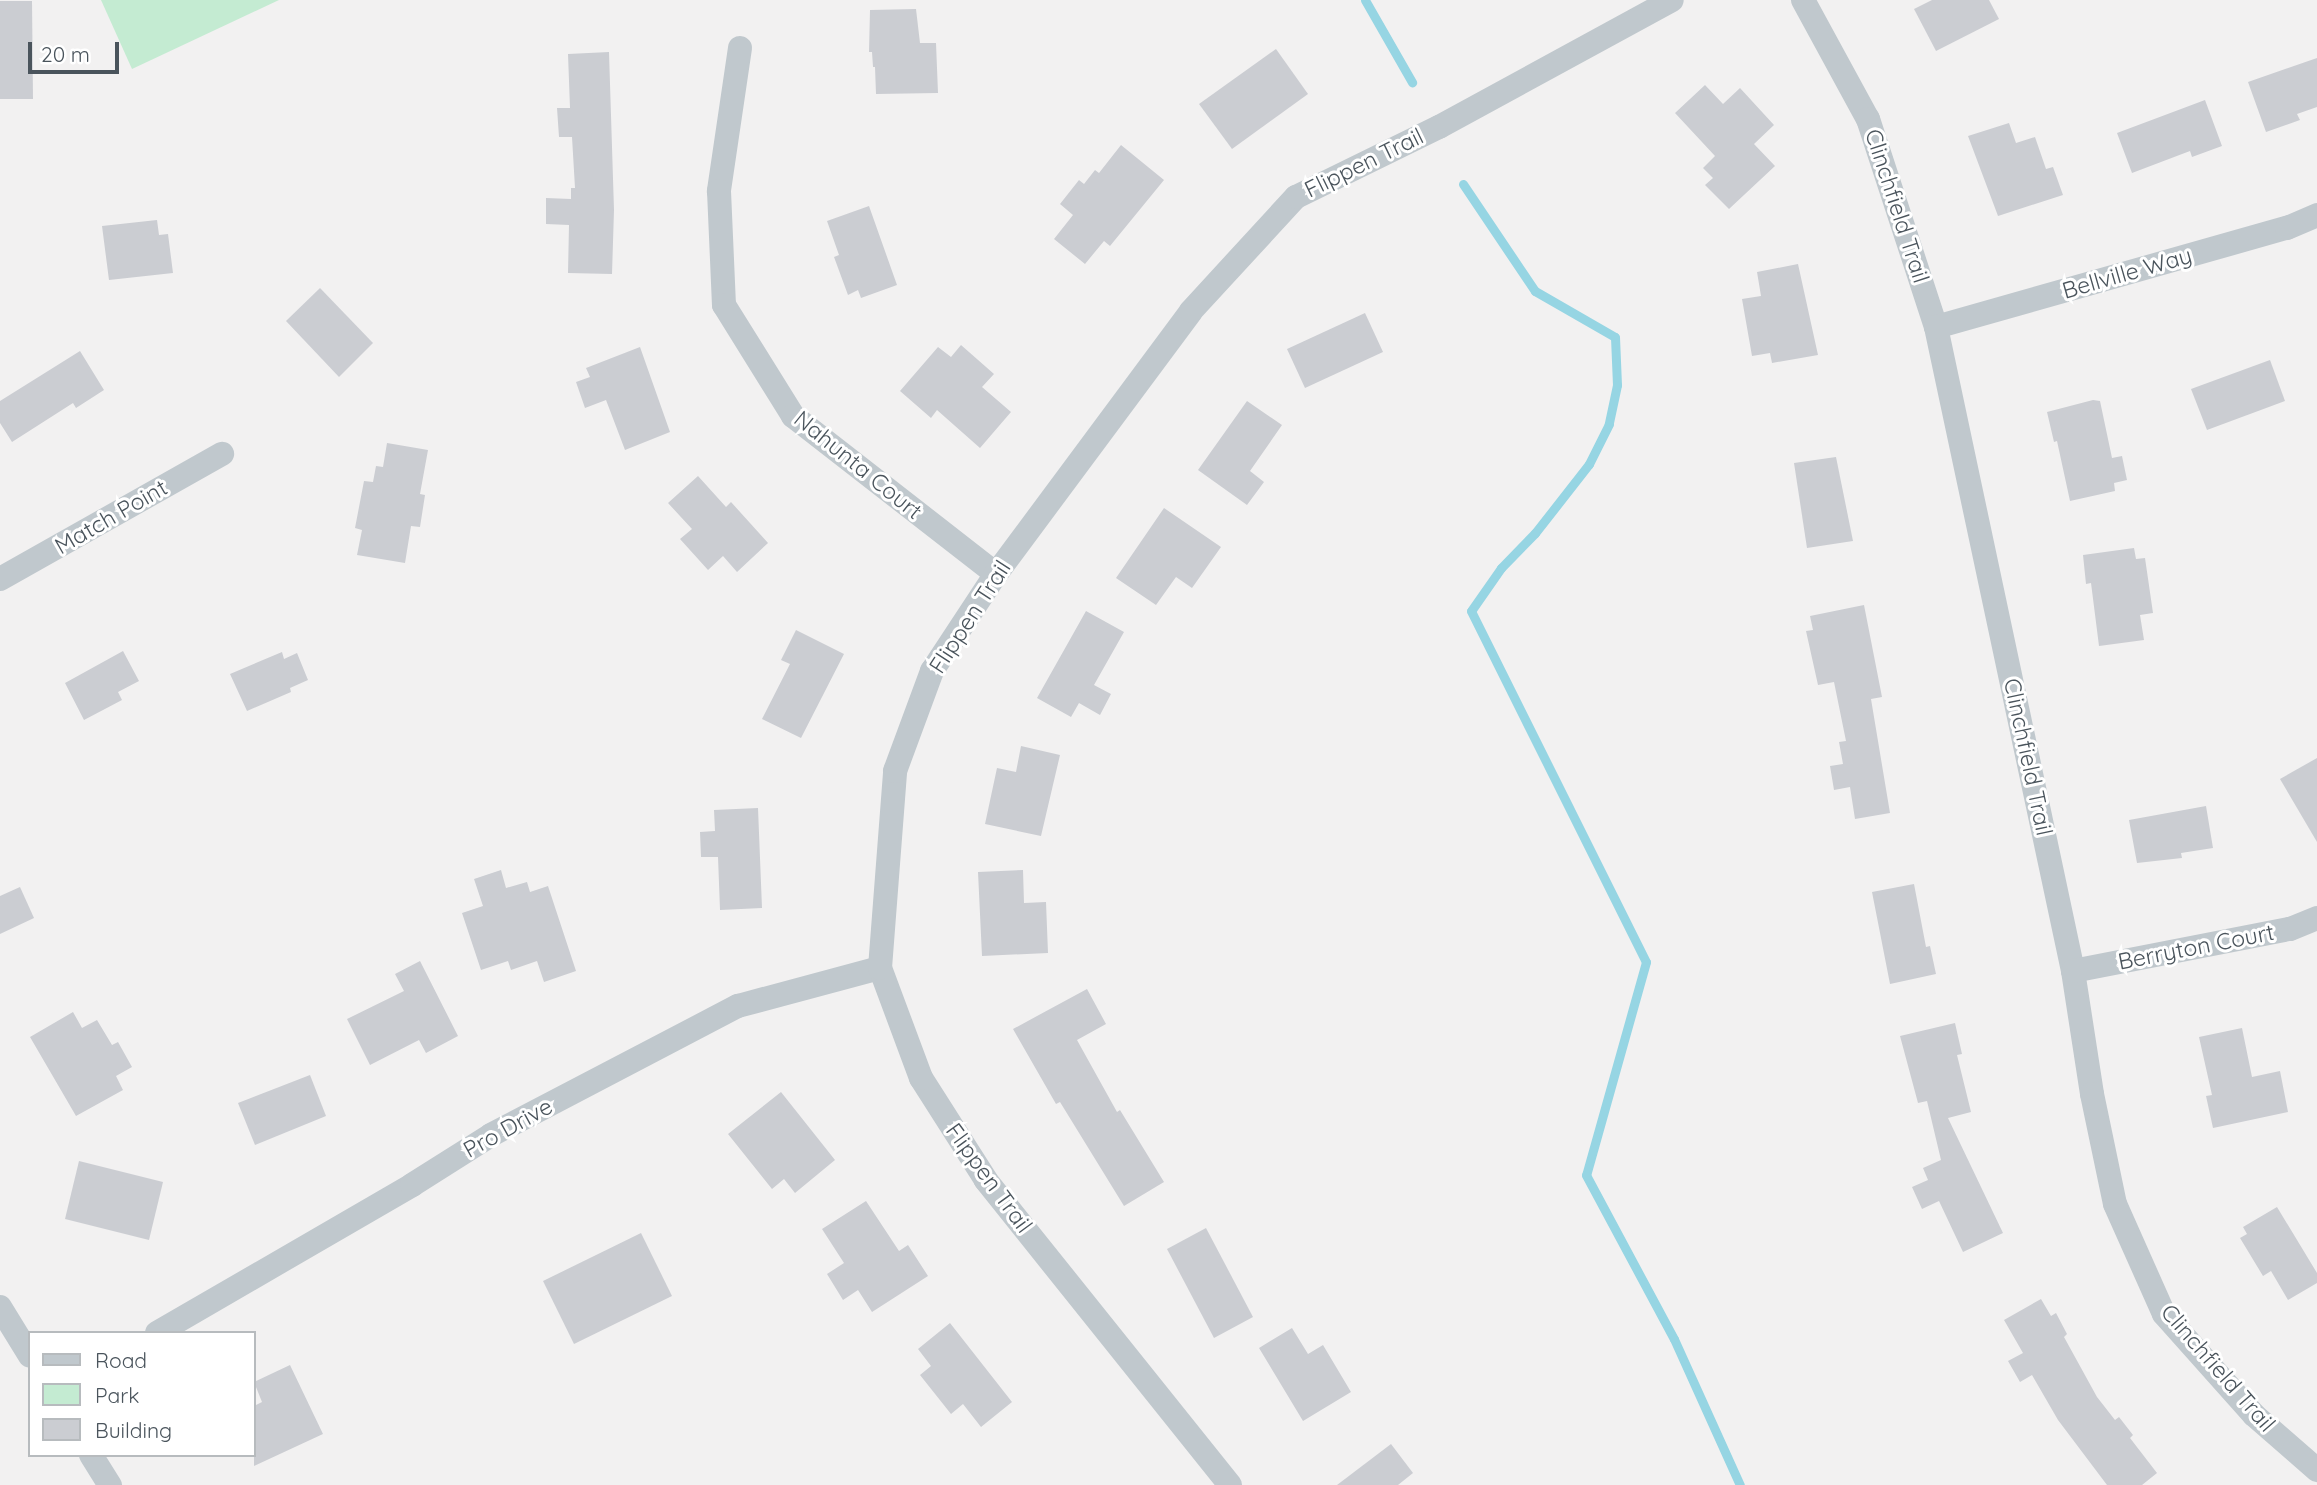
<!DOCTYPE html>
<html>
<head>
<meta charset="utf-8">
<style>
	body { margin:0 }
	#map { position:relative; width:2317px; height:1485px; overflow:hidden; background:#f2f1f1; font-family:Quicksand,sans-serif }
	div>[style] { position:absolute }
	[style*='--x'] { left:calc(var(--x)*1px); top:calc(var(--y)*1px); width:calc(var(--w)*1px); rotate:calc(var(--a)*1deg) }
	.green>* { inset:0; background:#c4ebd2 }
	.stream>* { height:9px; margin:-4.5px; padding:0 4.5px; transform-origin:4.5px; border-radius:4.5px; background:#96d5e3 }
	.building>* { inset:0; background:#cbcdd2 }
	.street>* { height:24px; margin:-12px; padding:0 12px; transform-origin:12px; border-radius:12px; background:#c0c8cd }
	span { translate:-50% -50%; white-space:nowrap; text-align:center; line-height:1.15; -webkit-text-stroke:6px #fff; paint-order:stroke }
	.street-label { font-size:23px; color:#4a545c }
	.legend { position:absolute; left:28px; top:1331px; width:228px; height:126px; box-sizing:border-box; background:#fff; border:2px solid #b7bbbe; margin:0; padding:9px 12px; list-style:none; font-size:21px; color:#4a545c }
	.legend li { display:flex; align-items:center; gap:14px; height:35px }
	.legend b { width:35px; border:2px solid #b7bbbe }
	.scale { position:absolute; left:28px; top:42px; width:91px; height:32px; box-sizing:border-box; border:4px solid #4a545c; border-top:0; padding-left:9px; font-size:21px; line-height:24px; white-space:nowrap; color:#4a545c; -webkit-text-stroke:5px #fff; paint-order:stroke }
</style>
</head>
<body>
<div id="map">
	<div class="green">
		<i style="clip-path:polygon(101px 0,279px 0,132px 69px)"></i>
	</div>
	<div class="stream">
		<i style="--x:1365;--y:0;--w:95;--a:60.2"></i>
		<i style="--x:1463;--y:184;--w:129;--a:56.1"></i>
		<i style="--x:1535;--y:291;--w:92;--a:29.9"></i>
		<i style="--x:1615;--y:337;--w:48;--a:87.6"></i>
		<i style="--x:1617;--y:385;--w:40;--a:102"></i>
		<i style="--x:1609;--y:424;--w:45;--a:116.6"></i>
		<i style="--x:1589;--y:464;--w:88;--a:128"></i>
		<i style="--x:1535;--y:533;--w:49;--a:134.2"></i>
		<i style="--x:1501;--y:568;--w:52;--a:124.9"></i>
		<i style="--x:1471;--y:611;--w:392;--a:63.5"></i>
		<i style="--x:1646;--y:962;--w:221;--a:105.7"></i>
		<i style="--x:1586;--y:1175;--w:186;--a:61.8"></i>
		<i style="--x:1674;--y:1339;--w:160;--a:65.7"></i>
	</div>
	<div class="building">
		<i style="clip-path:polygon(1932px 0,1989px 0,1999px 19px,1936px 51px,1914px 9px)"></i>
		<i style="clip-path:polygon(0 1px,32px 1px,33px 99px,0 99px)"></i>
		<i style="clip-path:polygon(916px 9px,920px 43px,936px 43px,938px 93px,876px 94px,875px 67px,873px 67px,872px 52px,869px 52px,870px 10px)"></i>
		<i style="clip-path:polygon(1276px 49px,1308px 94px,1232px 149px,1199px 104px)"></i>
		<i style="clip-path:polygon(609px 52px,614px 210px,612px 274px,568px 273px,569px 225px,546px 224px,546px 198px,571px 199px,571px 188px,575px 188px,572px 137px,559px 137px,557px 108px,570px 108px,568px 54px)"></i>
		<i style="clip-path:polygon(2317px 58px,2317px 107px,2297px 114px,2300px 120px,2266px 132px,2248px 82px)"></i>
		<i style="clip-path:polygon(1705px 85px,1723px 104px,1740px 88px,1774px 125px,1754px 144px,1775px 166px,1729px 209px,1705px 185px,1713px 178px,1703px 168px,1715px 156px,1675px 113px)"></i>
		<i style="clip-path:polygon(2205px 100px,2222px 146px,2192px 157px,2190px 151px,2132px 173px,2117px 133px)"></i>
		<i style="clip-path:polygon(2009px 123px,2016px 143px,2035px 137px,2046px 169px,2053px 167px,2063px 195px,1998px 216px,1968px 136px)"></i>
		<i style="clip-path:polygon(1121px 145px,1164px 180px,1110px 246px,1104px 241px,1085px 264px,1054px 239px,1073px 215px,1060px 204px,1079px 180px,1084px 184px,1095px 170px,1099px 173px)"></i>
		<i style="clip-path:polygon(869px 206px,897px 285px,861px 298px,858px 290px,848px 295px,834px 257px,839px 255px,827px 221px)"></i>
		<i style="clip-path:polygon(157px 220px,159px 235px,168px 234px,173px 273px,109px 280px,102px 226px)"></i>
		<i style="clip-path:polygon(1798px 264px,1818px 355px,1772px 363px,1770px 353px,1752px 356px,1742px 299px,1761px 296px,1757px 272px)"></i>
		<i style="clip-path:polygon(320px 288px,373px 343px,339px 377px,286px 321px)"></i>
		<i style="clip-path:polygon(1365px 313px,1383px 352px,1305px 388px,1287px 349px)"></i>
		<i style="clip-path:polygon(961px 345px,994px 374px,982px 387px,1011px 412px,980px 448px,937px 410px,931px 418px,900px 391px,938px 347px,951px 357px)"></i>
		<i style="clip-path:polygon(640px 347px,670px 432px,625px 450px,606px 400px,585px 408px,576px 382px,590px 377px,586px 368px)"></i>
		<i style="clip-path:polygon(80px 351px,104px 390px,76px 408px,73px 403px,12px 442px,0 423px,0 401px)"></i>
		<i style="clip-path:polygon(2270px 360px,2285px 401px,2207px 430px,2191px 389px)"></i>
		<i style="clip-path:polygon(2093px 400px,2100px 401px,2112px 458px,2122px 456px,2127px 480px,2114px 483px,2115px 491px,2070px 501px,2057px 441px,2054px 442px,2047px 412px)"></i>
		<i style="clip-path:polygon(1247px 401px,1282px 425px,1250px 471px,1264px 482px,1247px 505px,1198px 470px)"></i>
		<i style="clip-path:polygon(387px 443px,428px 450px,420px 494px,425px 495px,420px 527px,411px 526px,405px 563px,357px 555px,362px 530px,355px 528px,364px 481px,373px 482px,376px 466px,383px 467px)"></i>
		<i style="clip-path:polygon(1836px 457px,1853px 541px,1807px 548px,1794px 463px)"></i>
		<i style="clip-path:polygon(698px 476px,726px 507px,731px 502px,768px 543px,737px 572px,723px 556px,708px 570px,680px 539px,692px 529px,668px 503px)"></i>
		<i style="clip-path:polygon(1164px 508px,1221px 547px,1192px 588px,1176px 577px,1156px 605px,1116px 578px)"></i>
		<i style="clip-path:polygon(2134px 548px,2136px 559px,2145px 558px,2153px 613px,2140px 615px,2144px 640px,2099px 646px,2091px 583px,2086px 584px,2083px 555px)"></i>
		<i style="clip-path:polygon(1864px 605px,1882px 697px,1871px 699px,1890px 813px,1855px 819px,1850px 787px,1834px 790px,1830px 766px,1843px 764px,1839px 742px,1846px 741px,1834px 682px,1818px 685px,1806px 631px,1813px 630px,1810px 616px)"></i>
		<i style="clip-path:polygon(1086px 611px,1124px 632px,1094px 685px,1111px 694px,1100px 715px,1079px 703px,1071px 717px,1037px 698px)"></i>
		<i style="clip-path:polygon(796px 630px,844px 654px,801px 738px,762px 719px,790px 664px,781px 660px)"></i>
		<i style="clip-path:polygon(123px 651px,139px 681px,118px 692px,122px 700px,84px 720px,65px 683px)"></i>
		<i style="clip-path:polygon(282px 652px,284px 659px,297px 653px,308px 680px,290px 688px,291px 692px,247px 711px,230px 674px)"></i>
		<i style="clip-path:polygon(1021px 746px,1060px 755px,1041px 836px,985px 824px,997px 768px,1016px 772px)"></i>
		<i style="clip-path:polygon(2317px 758px,2317px 842px,2280px 779px)"></i>
		<i style="clip-path:polygon(2206px 806px,2213px 848px,2181px 853px,2182px 858px,2137px 863px,2129px 820px)"></i>
		<i style="clip-path:polygon(758px 808px,762px 908px,720px 910px,718px 857px,701px 857px,700px 832px,715px 831px,714px 810px)"></i>
		<i style="clip-path:polygon(501px 870px,506px 888px,527px 882px,530px 892px,548px 886px,576px 971px,544px 982px,537px 961px,511px 970px,508px 961px,481px 970px,462px 913px,483px 906px,474px 879px)"></i>
		<i style="clip-path:polygon(1023px 870px,1024px 903px,1046px 902px,1048px 953px,982px 956px,978px 872px)"></i>
		<i style="clip-path:polygon(1914px 884px,1926px 947px,1930px 946px,1936px 974px,1890px 984px,1872px 892px)"></i>
		<i style="clip-path:polygon(20px 887px,34px 918px,0 934px,0 896px)"></i>
		<i style="clip-path:polygon(420px 961px,458px 1036px,426px 1053px,419px 1040px,370px 1065px,347px 1019px,404px 991px,395px 974px)"></i>
		<i style="clip-path:polygon(1087px 989px,1106px 1024px,1077px 1040px,1117px 1112px,1120px 1110px,1164px 1182px,1124px 1206px,1060px 1102px,1056px 1104px,1013px 1029px)"></i>
		<i style="clip-path:polygon(73px 1012px,82px 1028px,97px 1020px,112px 1045px,118px 1042px,132px 1067px,116px 1076px,123px 1090px,76px 1116px,30px 1037px)"></i>
		<i style="clip-path:polygon(1955px 1023px,1962px 1054px,1957px 1055px,1971px 1112px,1948px 1118px,2003px 1233px,1963px 1252px,1939px 1201px,1922px 1209px,1912px 1187px,1928px 1180px,1923px 1168px,1941px 1160px,1927px 1101px,1918px 1103px,1900px 1036px)"></i>
		<i style="clip-path:polygon(2242px 1028px,2252px 1077px,2280px 1071px,2288px 1112px,2213px 1128px,2206px 1096px,2212px 1095px,2199px 1037px)"></i>
		<i style="clip-path:polygon(310px 1075px,326px 1116px,255px 1145px,238px 1103px)"></i>
		<i style="clip-path:polygon(781px 1092px,835px 1160px,795px 1193px,784px 1179px,772px 1189px,728px 1134px)"></i>
		<i style="clip-path:polygon(79px 1161px,163px 1182px,149px 1240px,65px 1219px)"></i>
		<i style="clip-path:polygon(866px 1201px,899px 1251px,908px 1245px,928px 1276px,872px 1312px,858px 1290px,843px 1300px,827px 1274px,844px 1263px,822px 1229px)"></i>
		<i style="clip-path:polygon(2277px 1207px,2317px 1273px,2317px 1283px,2288px 1300px,2271px 1271px,2263px 1276px,2240px 1238px,2247px 1234px,2243px 1227px)"></i>
		<i style="clip-path:polygon(1206px 1228px,1253px 1317px,1214px 1338px,1167px 1249px)"></i>
		<i style="clip-path:polygon(641px 1233px,672px 1296px,574px 1344px,543px 1281px)"></i>
		<i style="clip-path:polygon(2041px 1299px,2051px 1316px,2056px 1313px,2067px 1334px,2064px 1337px,2097px 1397px,2115px 1420px,2119px 1417px,2133px 1435px,2130px 1438px,2157px 1473px,2142px 1485px,2107px 1485px,2058px 1420px,2032px 1375px,2020px 1382px,2008px 1361px,2023px 1353px,2004px 1320px)"></i>
		<i style="clip-path:polygon(950px 1323px,1012px 1402px,981px 1427px,963px 1404px,951px 1414px,920px 1375px,931px 1366px,918px 1349px)"></i>
		<i style="clip-path:polygon(1292px 1328px,1308px 1354px,1323px 1345px,1351px 1392px,1303px 1421px,1259px 1348px)"></i>
		<i style="clip-path:polygon(290px 1365px,323px 1434px,254px 1466px,254px 1406px,262px 1402px,254px 1382px)"></i>
		<i style="clip-path:polygon(1391px 1444px,1413px 1473px,1398px 1485px,1337px 1485px)"></i>
	</div>
	<div class="street">
		<i style="--x:1803;--y:0;--w:136;--a:61.4"></i>
		<i style="--x:1868;--y:119;--w:219;--a:71.9"></i>
		<i style="--x:1936;--y:327;--w:658;--a:77.99"></i>
		<i style="--x:2073;--y:971;--w:124;--a:81.2"></i>
		<i style="--x:2092;--y:1094;--w:112;--a:78.2"></i>
		<i style="--x:2115;--y:1204;--w:120;--a:66"></i>
		<i style="--x:2164;--y:1314;--w:135;--a:48.3"></i>
		<i style="--x:2254;--y:1415;--w:84;--a:41.1"></i>
		<i style="--x:740;--y:48;--w:145;--a:98.4"></i>
		<i style="--x:719;--y:191;--w:114;--a:87.5"></i>
		<i style="--x:724;--y:305;--w:131;--a:58.1"></i>
		<i style="--x:793;--y:416;--w:257;--a:37.9"></i>
		<i style="--x:1936;--y:327;--w:365;--a:-15.8"></i>
		<i style="--x:2287;--y:228;--w:33;--a:-23"></i>
		<i style="--x:0;--y:579;--w:255;--a:-29.4"></i>
		<i style="--x:2073;--y:971;--w:221;--a:-11"></i>
		<i style="--x:2290;--y:929;--w:29;--a:-22"></i>
		<i style="--x:0;--y:1307;--w:57;--a:58.5"></i>
		<i style="--x:157;--y:1333;--w:295;--a:-30.1"></i>
		<i style="--x:412;--y:1185;--w:93;--a:-32.3"></i>
		<i style="--x:491;--y:1135;--w:279;--a:-27.6"></i>
		<i style="--x:738;--y:1006;--w:147;--a:-15"></i>
		<i style="--x:91;--y:1455;--w:36;--a:58"></i>
		<i style="--x:1230;--y:1485;--w:391;--a:-128.7"></i>
		<i style="--x:986;--y:1180;--w:121;--a:-122.5"></i>
		<i style="--x:921;--y:1078;--w:117;--a:-110.4"></i>
		<i style="--x:880;--y:968;--w:198;--a:-85.6"></i>
		<i style="--x:895;--y:771;--w:107;--a:-69.7"></i>
		<i style="--x:932;--y:671;--w:116;--a:-56.6"></i>
		<i style="--x:996;--y:574;--w:327;--a:-53.4"></i>
		<i style="--x:1191;--y:311;--w:155;--a:-47.4"></i>
		<i style="--x:1296;--y:197;--w:159;--a:-26.1"></i>
		<i style="--x:1439;--y:127;--w:265;--a:-28.6"></i>
	</div>
	<div class="street-label">
		<span style="left:1364px;top:163px;rotate:-26deg">Flippen Trail</span>
		<span style="left:1897px;top:206px;rotate:72deg">Clinchfield Trail</span>
		<span style="left:2127px;top:273px;rotate:-16deg">Bellville Way</span>
		<span style="left:858px;top:465px;rotate:39deg">Nahunta Court</span>
		<span style="left:111px;top:517px;rotate:-30deg">Match Point</span>
		<span style="left:970px;top:617px;rotate:-57deg">Flippen Trail</span>
		<span style="left:2028px;top:757px;rotate:78deg">Clinchfield Trail</span>
		<span style="left:2196px;top:947px;rotate:-11deg">Berryton Court</span>
		<span style="left:508px;top:1128px;rotate:-29deg">Pro Drive</span>
		<span style="left:989px;top:1178px;rotate:54deg">Flippen Trail</span>
		<span style="left:2218px;top:1368px;rotate:49deg">Clinchfield Trail</span>
	</div>
	<ul class="legend">
	<li><b style="height:9px;background:#c0c8cd"></b>Road</li>
	<li><b style="height:19px;background:#c4ebd2"></b>Park</li>
	<li><b style="height:19px;background:#cbcdd2"></b>Building</li>
	</ul>
	<div class="scale">20 m</div>
</div>
</body>
</html>
